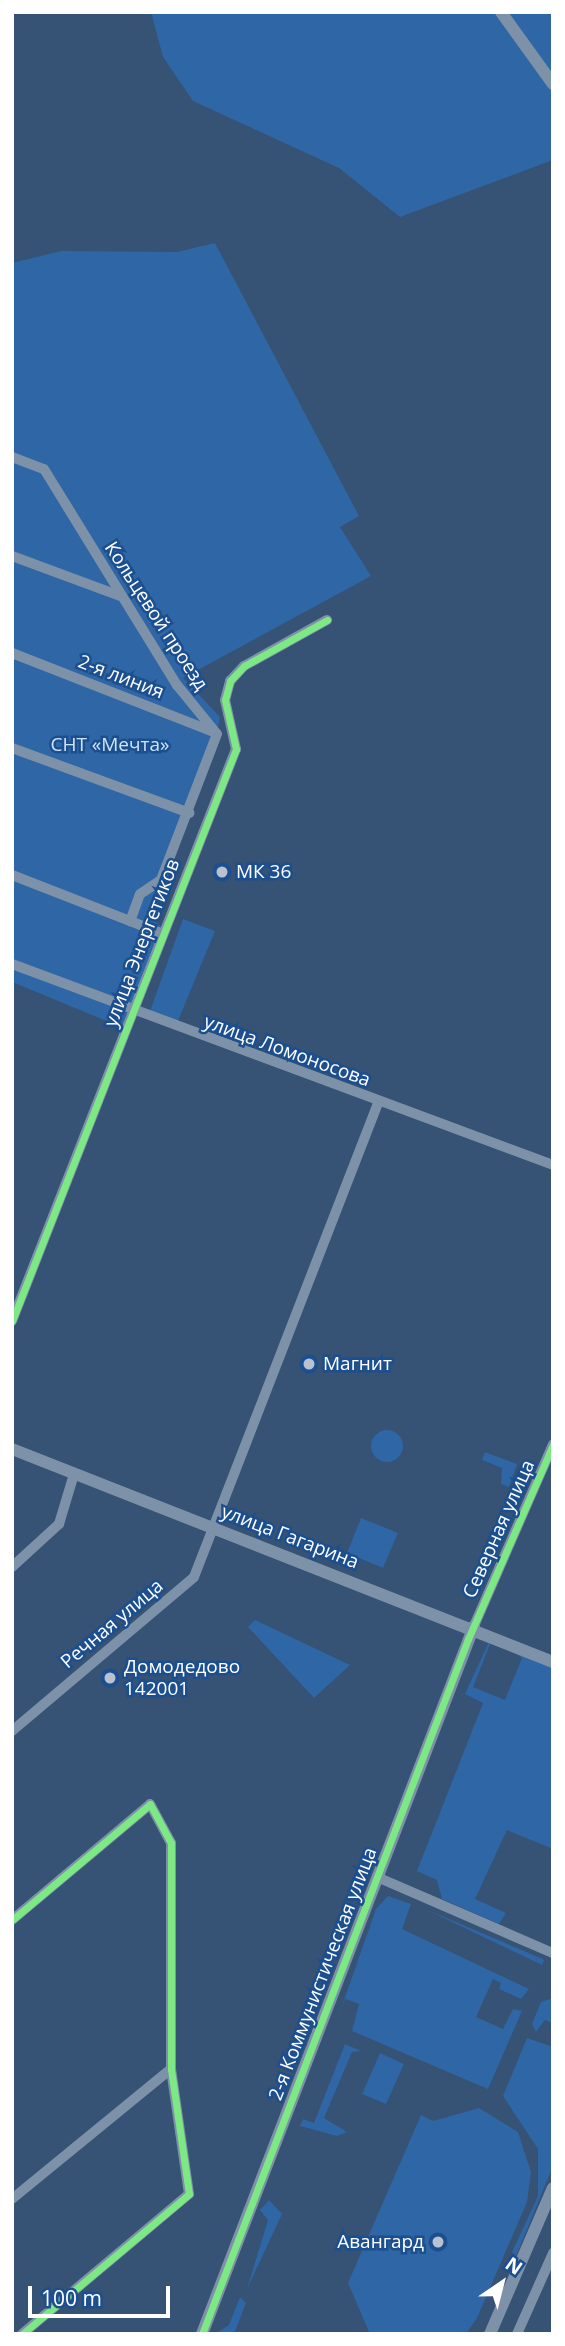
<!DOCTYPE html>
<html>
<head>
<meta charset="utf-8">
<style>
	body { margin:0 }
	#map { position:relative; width:565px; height:2346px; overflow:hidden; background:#365274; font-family:"Open Sans",sans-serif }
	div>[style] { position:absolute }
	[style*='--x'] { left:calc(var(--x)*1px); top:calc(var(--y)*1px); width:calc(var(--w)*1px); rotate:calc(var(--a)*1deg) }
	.green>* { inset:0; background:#2f66a5 }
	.round { border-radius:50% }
	.minor>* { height:10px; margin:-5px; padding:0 5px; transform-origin:5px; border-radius:5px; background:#7d92a8 }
	.tertiary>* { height:12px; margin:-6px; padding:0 6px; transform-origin:6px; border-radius:6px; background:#7d92a8 }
	.cycleway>* { height:7px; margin:-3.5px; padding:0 3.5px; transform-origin:3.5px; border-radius:3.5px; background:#7ce984 }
	.dots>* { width:19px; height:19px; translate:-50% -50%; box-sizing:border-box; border:4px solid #1b4f8f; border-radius:50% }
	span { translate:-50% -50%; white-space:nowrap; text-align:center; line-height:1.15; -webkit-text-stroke:5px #1b4f8f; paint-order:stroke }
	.street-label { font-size:19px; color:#fff }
	.park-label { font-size:19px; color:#cfe3fa }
	.poi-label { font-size:19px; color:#fff }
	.left { translate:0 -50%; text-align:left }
	.right { translate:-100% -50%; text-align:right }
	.frame { position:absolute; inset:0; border:14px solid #fff; pointer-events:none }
	.north { position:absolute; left:467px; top:2248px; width:70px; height:70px; -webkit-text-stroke:5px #1b4f8f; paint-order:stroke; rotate:35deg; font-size:19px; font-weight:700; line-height:28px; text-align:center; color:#fff }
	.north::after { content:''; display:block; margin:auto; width:24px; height:32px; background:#fff; clip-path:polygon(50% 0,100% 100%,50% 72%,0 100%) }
	.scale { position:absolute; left:28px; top:2286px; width:142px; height:32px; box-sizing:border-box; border:4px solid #fff; border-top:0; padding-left:9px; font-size:21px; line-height:24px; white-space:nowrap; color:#fff; -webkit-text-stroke:5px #1b4f8f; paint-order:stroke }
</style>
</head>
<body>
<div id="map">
	<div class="green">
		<i style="clip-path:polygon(151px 12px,553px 12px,553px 160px,400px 217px,339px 168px,193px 101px,163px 57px)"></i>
		<i style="clip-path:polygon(215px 243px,359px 516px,340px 527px,371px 576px,183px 678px,220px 717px,217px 734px,161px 880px,153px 919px,165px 931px,126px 1029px,12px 982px,12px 263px,61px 251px,177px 252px)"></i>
		<i style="clip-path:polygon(183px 919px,215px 931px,178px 1021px,150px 1011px)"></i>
		<i class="round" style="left:371px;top:1430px;width:32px;height:32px"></i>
		<i style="clip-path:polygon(485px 1452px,517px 1464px,509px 1487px,501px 1484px,502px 1468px,482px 1460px)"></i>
		<i style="clip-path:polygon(361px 1518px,398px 1533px,383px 1568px,347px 1553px)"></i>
		<i style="clip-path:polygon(255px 1620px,350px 1665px,314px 1698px,248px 1627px)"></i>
		<i style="clip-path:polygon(489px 1642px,498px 1645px,490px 1644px,473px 1687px,505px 1700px,522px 1658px,513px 1651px,553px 1667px,553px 1849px,507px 1830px,475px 1899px,506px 1913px,499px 1924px,442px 1899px,437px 1880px,417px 1871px,483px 1703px,465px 1694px)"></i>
		<i style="clip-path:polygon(388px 1896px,411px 1904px,402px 1929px,529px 1989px,521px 1999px,499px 1989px,501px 1983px,493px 1979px,476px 2017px,503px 2029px,513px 2009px,522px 2011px,488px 2089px,352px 2031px,359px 2004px,345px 1999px,337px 2020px,376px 1909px)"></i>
		<i style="clip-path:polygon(423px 1908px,543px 1959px,544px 1961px,542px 1965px)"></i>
		<i style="clip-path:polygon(553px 1998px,553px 2023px,545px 2020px,536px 2032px,532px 2024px,541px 2002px)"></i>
		<i style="clip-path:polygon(527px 2038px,553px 2047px,553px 2166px,516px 2256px,512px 2252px,538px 2196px,538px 2149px,503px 2096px)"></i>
		<i style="clip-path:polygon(345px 2044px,361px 2051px,352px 2052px,324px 2118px,347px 2132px,337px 2136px,300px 2126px,303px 2119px,314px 2123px)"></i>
		<i style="clip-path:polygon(380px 2053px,404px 2064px,386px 2104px,362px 2094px)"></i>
		<i style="clip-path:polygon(479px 2108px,518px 2132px,531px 2172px,527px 2202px,477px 2318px,466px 2334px,370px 2334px,348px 2283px,421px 2115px,433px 2121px)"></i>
		<i style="clip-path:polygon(269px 2200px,282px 2214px,247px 2289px,268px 2220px,260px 2210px)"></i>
		<i style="clip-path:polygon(240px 2297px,246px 2303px,234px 2334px,215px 2334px,229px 2325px)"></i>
	</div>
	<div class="minor">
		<i style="--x:12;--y:457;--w:34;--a:21"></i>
		<i style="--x:44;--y:469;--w:254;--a:58.4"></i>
		<i style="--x:177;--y:685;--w:63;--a:50.8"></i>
		<i style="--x:217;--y:734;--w:156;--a:111"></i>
		<i style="--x:161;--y:880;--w:25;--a:146"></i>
		<i style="--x:140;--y:894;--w:29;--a:110"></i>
		<i style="--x:12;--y:556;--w:115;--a:20.3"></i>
		<i style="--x:12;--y:653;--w:217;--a:21.4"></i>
		<i style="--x:12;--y:748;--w:189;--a:20.1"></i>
		<i style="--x:12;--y:875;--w:160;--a:21.3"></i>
		<i style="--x:12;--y:964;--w:577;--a:20.38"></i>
		<i style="--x:12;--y:1321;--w:614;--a:-68.61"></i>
		<i style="--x:236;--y:749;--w:50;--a:-102.7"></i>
		<i style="--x:225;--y:700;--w:20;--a:-75"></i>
		<i style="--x:230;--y:681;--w:21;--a:-47"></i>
		<i style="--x:244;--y:666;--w:95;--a:-29"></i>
		<i style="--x:12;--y:1567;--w:64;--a:-42.5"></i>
		<i style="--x:59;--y:1524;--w:52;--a:-73.3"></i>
		<i style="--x:474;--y:1626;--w:198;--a:-66.5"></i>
		<i style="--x:12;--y:1731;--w:238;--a:-40.2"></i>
		<i style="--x:194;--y:1577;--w:508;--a:-68.78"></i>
		<i style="--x:377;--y:1877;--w:192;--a:23.4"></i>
		<i style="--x:12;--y:1920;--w:180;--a:-40"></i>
		<i style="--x:150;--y:1804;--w:44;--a:61.7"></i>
		<i style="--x:171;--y:1843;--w:226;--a:90"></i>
		<i style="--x:171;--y:2069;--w:126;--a:81.8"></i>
		<i style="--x:189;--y:2194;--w:218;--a:140"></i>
		<i style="--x:12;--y:2199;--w:205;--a:-39.3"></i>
		<i style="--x:517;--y:2334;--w:89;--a:-66"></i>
	</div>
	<div class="tertiary">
		<i style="--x:501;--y:12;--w:89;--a:54.2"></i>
		<i style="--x:12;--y:1449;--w:581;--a:21.49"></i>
		<i style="--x:202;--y:2334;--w:758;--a:-68.98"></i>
		<i style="--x:490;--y:2334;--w:159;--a:-66.7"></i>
	</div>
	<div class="cycleway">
		<i style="--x:12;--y:1321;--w:614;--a:-68.61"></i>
		<i style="--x:236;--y:749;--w:50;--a:-102.7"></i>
		<i style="--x:225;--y:700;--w:20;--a:-75"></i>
		<i style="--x:230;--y:681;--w:21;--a:-47"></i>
		<i style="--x:244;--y:666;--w:95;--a:-29"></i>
		<i style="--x:12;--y:1920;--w:180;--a:-40"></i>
		<i style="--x:150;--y:1804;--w:44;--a:61.7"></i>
		<i style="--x:171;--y:1843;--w:226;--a:90"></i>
		<i style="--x:171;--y:2069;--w:126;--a:81.8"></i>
		<i style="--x:189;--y:2194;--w:218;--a:140"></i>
		<i style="--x:202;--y:2334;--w:744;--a:-69.06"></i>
		<i style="--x:468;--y:1639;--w:213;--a:-66.4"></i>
	</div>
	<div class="dots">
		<i style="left:222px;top:872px;background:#b9c2ce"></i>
		<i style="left:309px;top:1364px;background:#b9c2ce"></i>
		<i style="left:110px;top:1678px;background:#b9c2ce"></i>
		<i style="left:438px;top:2242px;background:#b9c2ce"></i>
	</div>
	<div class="street-label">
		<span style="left:156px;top:616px;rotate:57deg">Кольцевой проезд</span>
		<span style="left:121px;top:677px;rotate:21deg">2-я линия</span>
		<span style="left:142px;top:943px;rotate:-69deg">улица Энергетиков</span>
		<span style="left:287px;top:1051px;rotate:20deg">улица Ломоносова</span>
		<span style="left:499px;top:1529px;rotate:-66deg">Северная улица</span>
		<span style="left:290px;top:1537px;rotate:21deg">улица Гагарина</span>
		<span style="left:112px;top:1624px;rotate:-40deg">Речная улица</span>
		<span style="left:323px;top:1974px;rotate:-69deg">2-я Коммунистическая улица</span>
	</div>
	<div class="park-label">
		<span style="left:110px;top:745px">СНТ «Мечта»</span>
	</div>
	<div class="poi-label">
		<span class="left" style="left:236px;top:872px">МК 36</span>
		<span class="left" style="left:323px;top:1364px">Магнит</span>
		<span class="left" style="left:124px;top:1678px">Домодедово<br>142001</span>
		<span class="right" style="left:424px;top:2242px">Авангард</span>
	</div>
	<div class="frame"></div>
	<div class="north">N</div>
	<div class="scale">100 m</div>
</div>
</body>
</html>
